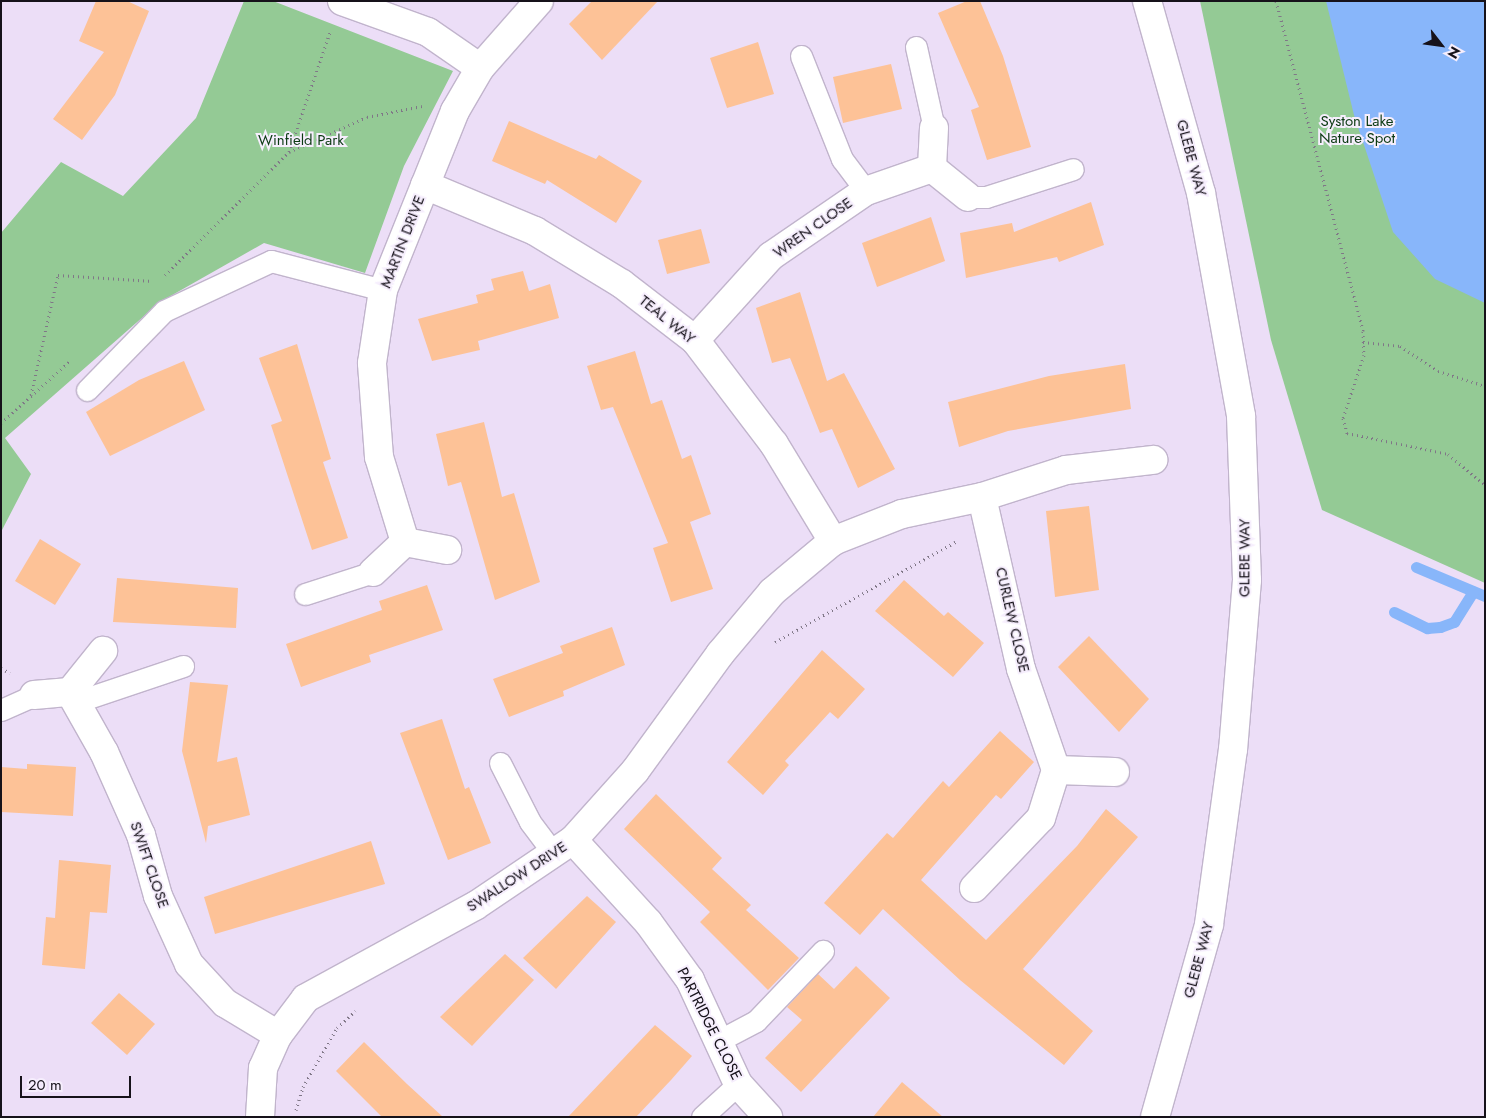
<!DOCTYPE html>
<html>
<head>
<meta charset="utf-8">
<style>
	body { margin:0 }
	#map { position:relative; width:1486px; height:1118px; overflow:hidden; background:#ecdef7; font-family:Jost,sans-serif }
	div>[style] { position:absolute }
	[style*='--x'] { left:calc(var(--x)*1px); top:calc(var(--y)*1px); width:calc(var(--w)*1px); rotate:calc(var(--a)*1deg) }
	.green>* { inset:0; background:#94ca95 }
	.water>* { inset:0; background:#88b6fa }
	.stream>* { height:11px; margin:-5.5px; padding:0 5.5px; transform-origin:5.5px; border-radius:5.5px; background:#88b6fa }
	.building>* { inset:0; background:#fdc297 }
	.path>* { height:3px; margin-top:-1.5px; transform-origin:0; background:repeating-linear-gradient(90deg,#807787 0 1px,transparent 0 5px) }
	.roads { filter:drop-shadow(1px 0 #c1b4cc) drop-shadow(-1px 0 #c1b4cc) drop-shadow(0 1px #c1b4cc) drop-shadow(0 -1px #c1b4cc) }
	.service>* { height:21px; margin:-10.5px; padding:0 10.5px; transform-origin:10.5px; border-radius:10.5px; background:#fff }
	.minor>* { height:28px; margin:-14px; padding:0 14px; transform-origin:14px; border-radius:14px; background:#fff }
	.tertiary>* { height:28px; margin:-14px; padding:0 14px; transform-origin:14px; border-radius:14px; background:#fff }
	span { translate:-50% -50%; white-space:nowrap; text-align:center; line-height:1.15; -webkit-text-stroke:4px #f6eefd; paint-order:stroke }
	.park-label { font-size:15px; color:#0b3a12 }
	.street-label { font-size:15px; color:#16121a }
	.frame { position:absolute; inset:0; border:2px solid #16121a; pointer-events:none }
	.north { position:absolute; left:1416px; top:20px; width:50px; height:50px; -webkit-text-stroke:4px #f6eefd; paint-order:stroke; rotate:120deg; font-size:14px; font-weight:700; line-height:20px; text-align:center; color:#16121a }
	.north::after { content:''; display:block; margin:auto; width:18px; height:22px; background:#16121a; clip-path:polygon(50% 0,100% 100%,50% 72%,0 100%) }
	.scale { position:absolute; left:20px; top:1076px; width:111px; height:22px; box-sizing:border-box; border:2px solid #16121a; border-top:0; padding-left:6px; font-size:15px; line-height:18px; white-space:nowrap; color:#16121a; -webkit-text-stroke:4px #f6eefd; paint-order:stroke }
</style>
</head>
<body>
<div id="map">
	<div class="green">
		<i style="clip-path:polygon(244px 1px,273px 1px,453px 71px,404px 166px,365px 273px,264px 243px,160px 302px,5px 438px,31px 474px,1px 532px,1px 233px,61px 162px,123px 196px,196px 118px)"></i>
		<i style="clip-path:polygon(1200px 1px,1485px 1px,1485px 583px,1322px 510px,1271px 340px)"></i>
	</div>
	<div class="water">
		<i style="clip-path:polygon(1326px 1px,1485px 1px,1485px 303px,1435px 279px,1393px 232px,1354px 115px)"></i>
	</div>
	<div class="stream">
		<i style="--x:1416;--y:567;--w:75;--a:22.8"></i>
		<i style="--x:1394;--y:612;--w:37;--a:26"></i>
		<i style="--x:1427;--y:628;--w:13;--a:-4"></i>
		<i style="--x:1440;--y:627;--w:15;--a:-20"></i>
		<i style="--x:1454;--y:622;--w:36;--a:-58"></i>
	</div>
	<div class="building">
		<i style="clip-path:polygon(96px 1px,127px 1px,149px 11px,115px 95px,82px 140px,53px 119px,104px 52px,79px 41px)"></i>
		<i style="clip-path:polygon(592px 1px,658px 1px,602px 60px,569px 24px)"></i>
		<i style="clip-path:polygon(967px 1px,980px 1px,1003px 56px,1031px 147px,987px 160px,971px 110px,979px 107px,938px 13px)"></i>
		<i style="clip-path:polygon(758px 42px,774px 94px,727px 108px,710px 58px)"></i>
		<i style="clip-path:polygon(891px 64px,902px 109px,843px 123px,833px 77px)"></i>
		<i style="clip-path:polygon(509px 121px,596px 159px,599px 155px,642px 181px,616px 223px,547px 180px,545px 184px,492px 161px)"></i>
		<i style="clip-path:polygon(1091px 202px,1104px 245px,1059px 262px,1057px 257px,966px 278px,960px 233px,1012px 223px,1014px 232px)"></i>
		<i style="clip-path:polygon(931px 217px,945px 261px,877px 287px,862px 243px)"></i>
		<i style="clip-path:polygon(701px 229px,710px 263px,667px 274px,658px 240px)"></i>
		<i style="clip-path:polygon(523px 271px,529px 291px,550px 284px,559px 318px,478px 341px,480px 350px,432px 361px,418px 319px,478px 303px,476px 295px,494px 290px,491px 279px)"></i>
		<i style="clip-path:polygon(800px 292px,827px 381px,844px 373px,895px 469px,858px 488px,832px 429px,820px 433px,790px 358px,772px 363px,756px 308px)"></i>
		<i style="clip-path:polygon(297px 344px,331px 459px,323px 462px,348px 538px,312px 550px,271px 425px,282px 421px,259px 358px)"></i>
		<i style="clip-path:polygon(635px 351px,651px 404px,662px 400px,682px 459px,691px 455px,711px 514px,690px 522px,713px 589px,671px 602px,653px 548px,668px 543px,613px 407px,601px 410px,587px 366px)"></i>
		<i style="clip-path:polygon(184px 361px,205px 410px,110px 456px,86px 412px,139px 380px)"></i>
		<i style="clip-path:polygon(1125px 364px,1131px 409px,1008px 431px,959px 447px,948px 402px,1049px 376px)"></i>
		<i style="clip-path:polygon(484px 422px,502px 497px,514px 493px,540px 582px,495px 600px,461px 482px,448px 486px,436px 434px)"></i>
		<i style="clip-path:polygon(1089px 506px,1099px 590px,1055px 597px,1046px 511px)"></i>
		<i style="clip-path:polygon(40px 539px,81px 564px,55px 605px,15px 581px)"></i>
		<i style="clip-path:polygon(117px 578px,238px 588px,236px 628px,113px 622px)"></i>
		<i style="clip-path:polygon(904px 580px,944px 616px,948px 612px,984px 643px,953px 677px,875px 611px)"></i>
		<i style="clip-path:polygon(427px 585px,443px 630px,369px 655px,371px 662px,301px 687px,286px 644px,382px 610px,379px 601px)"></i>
		<i style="clip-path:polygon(612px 627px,625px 665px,563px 691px,564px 696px,509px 717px,493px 679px,563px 653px,560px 646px)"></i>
		<i style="clip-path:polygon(1089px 636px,1149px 699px,1119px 732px,1058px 667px)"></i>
		<i style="clip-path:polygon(822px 650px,865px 689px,838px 719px,830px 712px,785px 761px,789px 765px,763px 795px,727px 762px)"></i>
		<i style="clip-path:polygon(190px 682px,228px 685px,217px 762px,237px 757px,250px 815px,208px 826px,206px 843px,182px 751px)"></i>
		<i style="clip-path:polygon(442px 719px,465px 789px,469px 787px,491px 843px,448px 860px,400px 733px)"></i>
		<i style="clip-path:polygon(1000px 731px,1034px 762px,1001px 799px,996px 795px,921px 880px,986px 940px,1077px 846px,1106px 809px,1138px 837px,1023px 969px,1093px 1031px,1064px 1065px,960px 980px,883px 909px,860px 935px,824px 903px,887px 833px,893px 838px,943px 781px,949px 787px)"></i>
		<i style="clip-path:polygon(27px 764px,76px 767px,73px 816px,1px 812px,1px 767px,27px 769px)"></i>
		<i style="clip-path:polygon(656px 794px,722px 858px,712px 869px,751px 905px,746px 910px,799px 958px,768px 990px,700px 922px,710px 912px,624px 829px)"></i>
		<i style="clip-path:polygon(371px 841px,385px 884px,215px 934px,204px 897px)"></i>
		<i style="clip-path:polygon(59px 860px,111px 865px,107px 913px,90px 912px,85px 969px,42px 965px,46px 917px,55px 918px)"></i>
		<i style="clip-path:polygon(587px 896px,616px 922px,556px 989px,523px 958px)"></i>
		<i style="clip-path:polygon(505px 954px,534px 980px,472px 1046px,440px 1017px)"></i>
		<i style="clip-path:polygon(856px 966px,890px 998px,801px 1092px,765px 1058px,802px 1020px,787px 1007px,818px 974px,834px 989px)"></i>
		<i style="clip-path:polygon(119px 993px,155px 1024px,127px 1055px,91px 1023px)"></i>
		<i style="clip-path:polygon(655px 1025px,692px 1056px,671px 1080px,636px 1117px,568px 1117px)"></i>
		<i style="clip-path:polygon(364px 1042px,407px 1084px,443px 1117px,382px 1117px,336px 1071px)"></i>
		<i style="clip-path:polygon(902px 1082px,943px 1117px,873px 1117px)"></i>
	</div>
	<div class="path">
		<i style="--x:1276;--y:1;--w:341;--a:75.2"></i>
		<i style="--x:1363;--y:331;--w:24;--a:88"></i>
		<i style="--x:1364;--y:355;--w:66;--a:108.4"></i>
		<i style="--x:1343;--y:418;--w:16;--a:75"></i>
		<i style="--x:1347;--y:433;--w:103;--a:11.7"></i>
		<i style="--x:1448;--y:454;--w:48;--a:40"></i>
		<i style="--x:289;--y:152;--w:127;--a:-71.1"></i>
		<i style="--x:165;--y:275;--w:175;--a:-44.8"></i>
		<i style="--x:289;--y:152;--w:85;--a:-24.2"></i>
		<i style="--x:367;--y:117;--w:56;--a:-11.3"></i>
		<i style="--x:1363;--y:342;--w:37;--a:6"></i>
		<i style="--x:1400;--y:346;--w:45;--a:33.3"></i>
		<i style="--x:1438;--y:371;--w:49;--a:17.7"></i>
		<i style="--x:31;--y:395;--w:123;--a:-77.3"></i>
		<i style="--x:58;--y:275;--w:95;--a:3.6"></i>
		<i style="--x:1;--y:423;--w:94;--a:-42"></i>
		<i style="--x:775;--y:642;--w:208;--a:-29"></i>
		<i style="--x:1;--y:668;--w:10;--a:29"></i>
		<i style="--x:296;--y:1110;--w:24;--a:-73"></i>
		<i style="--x:303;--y:1087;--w:68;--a:-60"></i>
		<i style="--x:337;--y:1028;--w:25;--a:-43"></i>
	</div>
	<div class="roads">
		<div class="service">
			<i style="--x:916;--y:47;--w:83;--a:77.5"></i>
			<i style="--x:801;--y:56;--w:111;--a:68.3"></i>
			<i style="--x:842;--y:159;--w:40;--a:53"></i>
			<i style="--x:968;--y:197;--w:18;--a:0"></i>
			<i style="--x:986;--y:197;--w:91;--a:-17.8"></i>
			<i style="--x:87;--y:390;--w:110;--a:-45.7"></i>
			<i style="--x:164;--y:311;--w:118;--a:-25"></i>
			<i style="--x:271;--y:261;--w:116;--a:14.5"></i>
			<i style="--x:305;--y:594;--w:71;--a:-17.9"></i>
			<i style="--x:76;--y:702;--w:113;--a:-18.6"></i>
			<i style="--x:1;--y:710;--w:36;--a:-24"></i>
			<i style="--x:500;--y:763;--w:66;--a:63"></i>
			<i style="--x:530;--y:822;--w:40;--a:53"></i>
			<i style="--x:720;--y:1040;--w:41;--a:-27.8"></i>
			<i style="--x:756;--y:1021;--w:97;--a:-46.3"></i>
			<i style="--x:702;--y:1117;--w:49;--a:-42.5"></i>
		</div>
		<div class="minor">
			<i style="--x:342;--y:1;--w:91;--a:19.8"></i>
			<i style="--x:428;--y:32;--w:63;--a:34.7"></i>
			<i style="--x:934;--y:128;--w:40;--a:92.9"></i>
			<i style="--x:932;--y:168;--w:46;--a:38.9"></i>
			<i style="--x:425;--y:185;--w:119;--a:22.7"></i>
			<i style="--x:535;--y:231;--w:102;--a:31.3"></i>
			<i style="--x:622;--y:284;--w:92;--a:37.5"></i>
			<i style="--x:695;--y:340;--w:131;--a:52.8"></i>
			<i style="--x:774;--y:444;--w:114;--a:58.7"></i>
			<i style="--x:695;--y:340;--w:113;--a:-47.9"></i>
			<i style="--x:771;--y:256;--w:115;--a:-34.4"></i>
			<i style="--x:866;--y:191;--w:70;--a:-19.2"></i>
			<i style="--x:405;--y:542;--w:89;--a:-107"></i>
			<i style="--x:379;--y:457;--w:94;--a:-94.3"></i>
			<i style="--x:372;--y:363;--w:74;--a:-81.4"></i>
			<i style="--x:383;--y:290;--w:193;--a:-68.1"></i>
			<i style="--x:455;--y:111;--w:50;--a:-59.8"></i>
			<i style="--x:480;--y:68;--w:89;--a:-48.6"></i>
			<i style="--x:373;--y:572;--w:44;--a:-43.2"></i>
			<i style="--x:405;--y:542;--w:43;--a:10.8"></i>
			<i style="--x:70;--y:692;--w:69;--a:60.5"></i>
			<i style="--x:104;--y:752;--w:91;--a:66"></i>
			<i style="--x:141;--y:835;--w:63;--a:74.4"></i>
			<i style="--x:158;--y:896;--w:75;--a:65.5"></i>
			<i style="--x:189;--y:964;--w:53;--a:47.3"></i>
			<i style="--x:225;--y:1003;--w:62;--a:31.1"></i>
			<i style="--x:34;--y:695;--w:36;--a:-5"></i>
			<i style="--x:70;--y:692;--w:53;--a:-51.2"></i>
			<i style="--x:1056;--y:770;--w:59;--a:1.9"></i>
			<i style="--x:573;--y:840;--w:111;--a:47.6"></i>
			<i style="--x:648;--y:922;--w:72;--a:54.1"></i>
			<i style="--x:690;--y:980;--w:115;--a:65.2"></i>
			<i style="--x:738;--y:1084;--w:45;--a:47.7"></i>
			<i style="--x:974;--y:888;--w:97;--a:-46.3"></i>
			<i style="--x:1041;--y:818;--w:50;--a:-72.6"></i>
			<i style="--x:1056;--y:770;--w:107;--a:-109.1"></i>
			<i style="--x:1021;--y:669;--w:176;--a:-102.8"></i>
			<i style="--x:260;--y:1117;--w:49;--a:-86.5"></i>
			<i style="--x:263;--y:1068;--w:36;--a:-66"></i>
			<i style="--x:278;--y:1035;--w:46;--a:-52.9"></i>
			<i style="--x:306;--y:998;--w:192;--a:-28.6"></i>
			<i style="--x:475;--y:906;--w:118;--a:-34"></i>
			<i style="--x:573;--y:840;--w:93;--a:-48.1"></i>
			<i style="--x:635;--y:771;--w:145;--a:-54"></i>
			<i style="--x:720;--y:654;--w:81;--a:-50"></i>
			<i style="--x:772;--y:592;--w:80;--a:-39.9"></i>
			<i style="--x:833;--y:541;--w:74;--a:-21.4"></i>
			<i style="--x:902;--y:514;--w:82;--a:-12"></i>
			<i style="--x:982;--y:497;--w:88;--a:-17.8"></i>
			<i style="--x:1066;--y:470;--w:88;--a:-6.6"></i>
		</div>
		<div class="tertiary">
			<i style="--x:1147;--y:1;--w:199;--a:74.3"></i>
			<i style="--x:1201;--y:193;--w:227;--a:79.8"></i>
			<i style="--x:1241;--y:416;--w:164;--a:87.9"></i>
			<i style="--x:1247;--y:580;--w:170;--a:94.7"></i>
			<i style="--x:1233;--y:749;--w:178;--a:97.8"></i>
			<i style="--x:1209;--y:925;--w:199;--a:105.7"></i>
		</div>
	</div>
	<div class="park-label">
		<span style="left:1357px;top:130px">Syston Lake<br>Nature Spot</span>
		<span style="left:301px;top:141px">Winfield Park</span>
	</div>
	<div class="street-label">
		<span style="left:1191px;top:158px;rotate:75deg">GLEBE WAY</span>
		<span style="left:813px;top:228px;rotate:-35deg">WREN CLOSE</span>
		<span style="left:403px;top:242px;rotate:-69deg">MARTIN DRIVE</span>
		<span style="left:667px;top:320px;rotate:39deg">TEAL WAY</span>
		<span style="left:1245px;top:558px;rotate:-90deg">GLEBE WAY</span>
		<span style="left:1012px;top:620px;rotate:77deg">CURLEW CLOSE</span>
		<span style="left:149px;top:865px;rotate:71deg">SWIFT CLOSE</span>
		<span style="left:517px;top:877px;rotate:-33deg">SWALLOW DRIVE</span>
		<span style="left:1199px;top:960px;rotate:-75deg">GLEBE WAY</span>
		<span style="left:709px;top:1024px;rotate:63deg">PARTRIDGE CLOSE</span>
	</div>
	<div class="frame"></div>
	<div class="north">N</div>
	<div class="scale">20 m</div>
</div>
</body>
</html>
